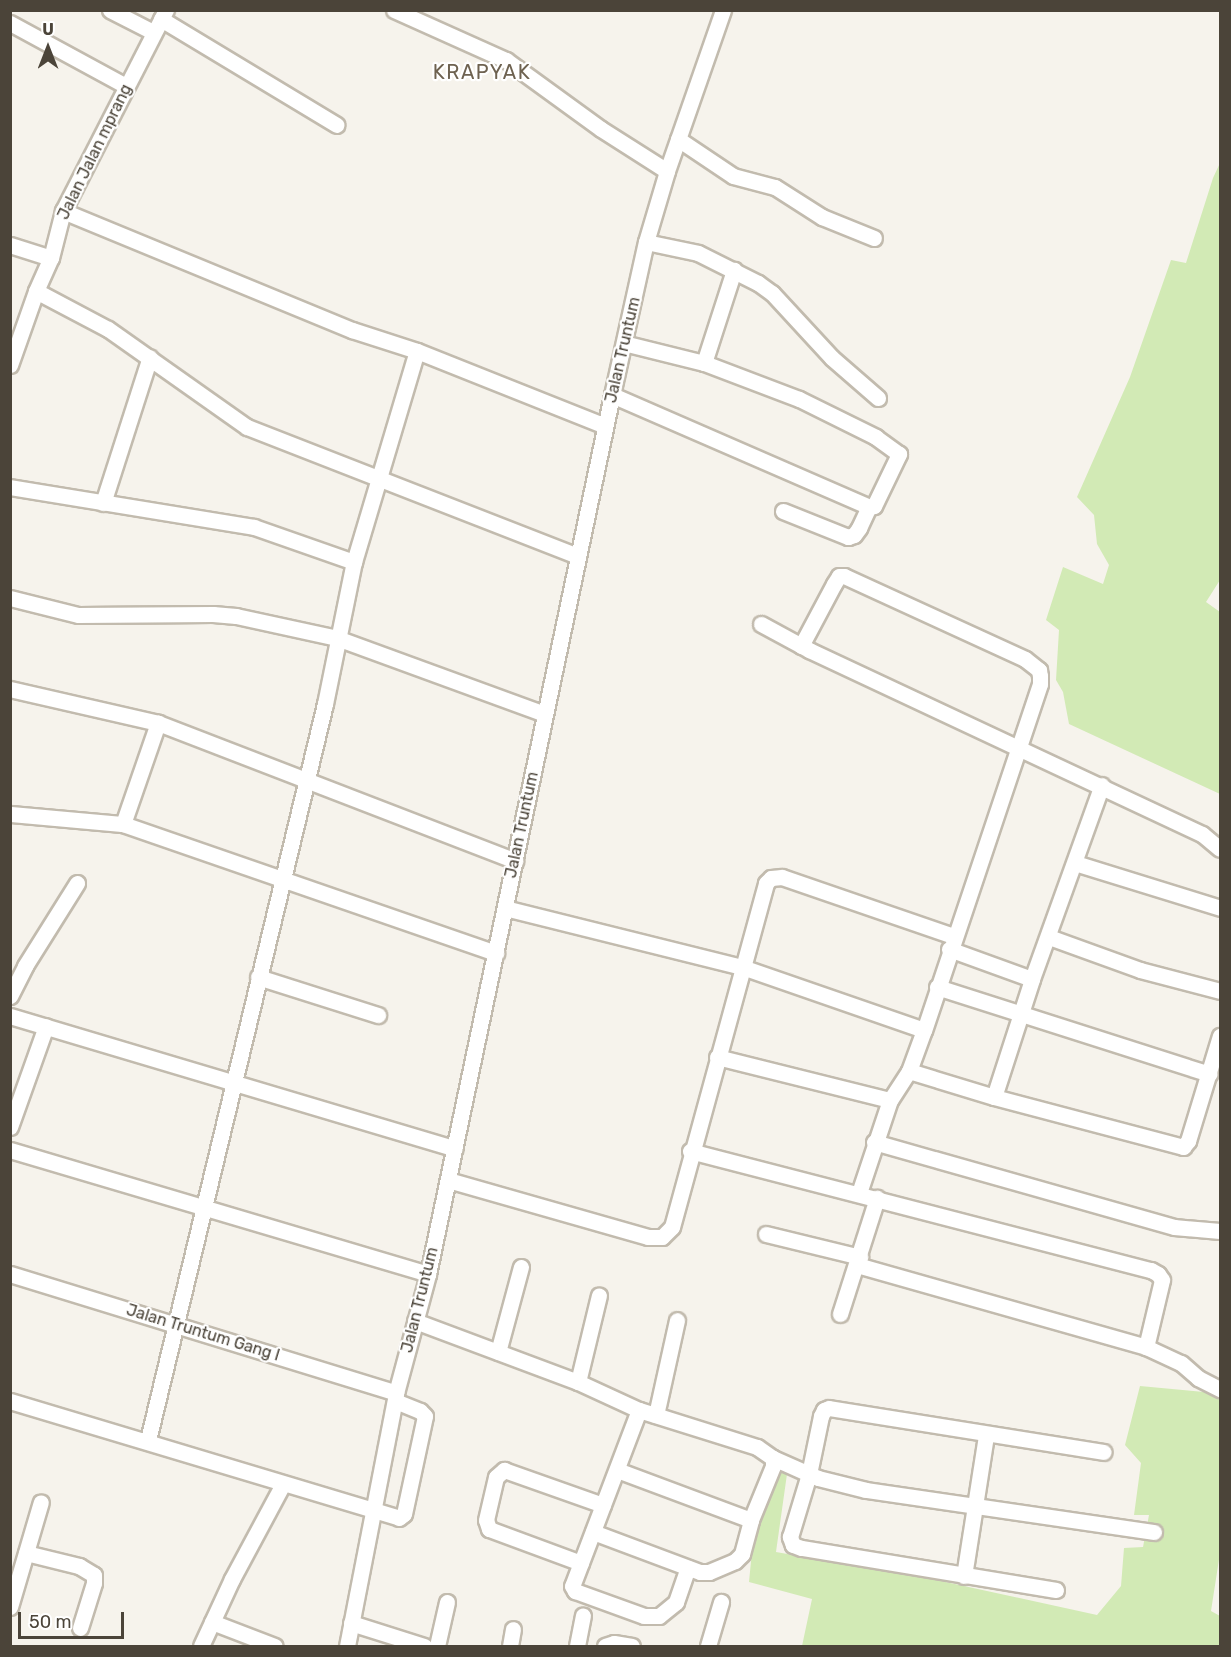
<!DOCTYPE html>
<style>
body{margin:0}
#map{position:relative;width:1231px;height:1657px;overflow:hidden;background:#f6f3ec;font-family:Rubik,sans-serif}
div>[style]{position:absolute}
.green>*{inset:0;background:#d2eab5}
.roads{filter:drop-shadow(2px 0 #c2bbae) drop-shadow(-2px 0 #c2bbae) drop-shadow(0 2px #c2bbae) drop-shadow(0 -2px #c2bbae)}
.minor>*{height:15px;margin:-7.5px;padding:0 7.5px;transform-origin:7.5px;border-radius:7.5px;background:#fff}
span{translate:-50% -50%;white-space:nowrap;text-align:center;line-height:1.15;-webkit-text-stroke:4.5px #fff;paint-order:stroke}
.street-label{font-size:16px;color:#4b4439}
.quarter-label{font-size:20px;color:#6e6250;letter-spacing:1.5px}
.frame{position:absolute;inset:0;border:12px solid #4b4439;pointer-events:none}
.north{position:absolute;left:18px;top:18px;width:60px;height:60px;-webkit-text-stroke:4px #fff;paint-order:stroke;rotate:0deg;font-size:16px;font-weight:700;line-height:24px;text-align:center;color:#4b4439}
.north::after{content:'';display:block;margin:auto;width:21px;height:27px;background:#4b4439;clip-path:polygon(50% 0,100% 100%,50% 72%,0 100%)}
.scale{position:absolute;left:18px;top:1612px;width:106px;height:27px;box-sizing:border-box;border:3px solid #4b4439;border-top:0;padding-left:8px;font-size:18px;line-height:21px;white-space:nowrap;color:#4b4439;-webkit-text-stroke:4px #fff;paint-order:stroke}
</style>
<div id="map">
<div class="green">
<div style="clip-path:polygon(1220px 163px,1220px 580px,1206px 602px,1220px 612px,1220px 794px,1069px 724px,1063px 692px,1056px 680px,1059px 630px,1046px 620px,1063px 567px,1103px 584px,1109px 565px,1097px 544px,1094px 515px,1077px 497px,1130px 377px,1171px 260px,1186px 263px,1213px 178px)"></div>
<div style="clip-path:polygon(1140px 1386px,1204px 1392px,1220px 1398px,1220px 1553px,1211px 1611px,1220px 1616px,1220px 1646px,802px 1646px,812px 1599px,749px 1582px,752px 1551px,777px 1469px,787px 1474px,776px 1552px,941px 1581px,1097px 1615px,1121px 1586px,1124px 1548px,1143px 1547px,1149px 1515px,1134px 1515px,1141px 1463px,1125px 1445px)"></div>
</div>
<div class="roads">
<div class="minor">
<div style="left:110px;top:10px;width:48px;rotate:27.1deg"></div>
<div style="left:394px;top:10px;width:123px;rotate:24.1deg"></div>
<div style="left:506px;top:60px;width:117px;rotate:36deg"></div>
<div style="left:601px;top:129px;width:78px;rotate:32.5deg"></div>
<div style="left:161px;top:19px;width:205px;rotate:31.1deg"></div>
<div style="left:10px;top:23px;width:132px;rotate:28.5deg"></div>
<div style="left:678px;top:139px;width:66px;rotate:33.9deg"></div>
<div style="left:733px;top:176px;width:43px;rotate:14.7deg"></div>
<div style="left:775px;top:187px;width:56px;rotate:32.6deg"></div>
<div style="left:822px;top:217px;width:56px;rotate:22deg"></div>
<div style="left:63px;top:211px;width:313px;rotate:22.4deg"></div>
<div style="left:352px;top:330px;width:68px;rotate:17.9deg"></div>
<div style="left:417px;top:351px;width:202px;rotate:21.7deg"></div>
<div style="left:646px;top:242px;width:53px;rotate:11.9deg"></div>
<div style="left:698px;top:253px;width:67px;rotate:26.6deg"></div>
<div style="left:758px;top:283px;width:17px;rotate:36deg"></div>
<div style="left:772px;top:293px;width:88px;rotate:47.3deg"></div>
<div style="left:832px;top:358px;width:61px;rotate:41deg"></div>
<div style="left:10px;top:245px;width:43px;rotate:17.6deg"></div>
<div style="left:36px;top:291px;width:81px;rotate:27.8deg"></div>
<div style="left:108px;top:329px;width:170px;rotate:35.2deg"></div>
<div style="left:247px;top:427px;width:355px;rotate:21.3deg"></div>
<div style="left:704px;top:363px;width:98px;rotate:-72.1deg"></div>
<div style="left:10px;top:365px;width:78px;rotate:-70.6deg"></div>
<div style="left:36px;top:291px;width:36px;rotate:-66deg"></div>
<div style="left:51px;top:258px;width:49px;rotate:-75.7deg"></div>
<div style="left:63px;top:211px;width:226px;rotate:-62.9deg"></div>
<div style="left:612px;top:395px;width:280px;rotate:23.5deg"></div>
<div style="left:869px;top:507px;width:5px;rotate:-11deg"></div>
<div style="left:874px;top:506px;width:58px;rotate:-64.3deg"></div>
<div style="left:899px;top:454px;width:29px;rotate:-144deg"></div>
<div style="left:876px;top:437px;width:86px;rotate:-153.7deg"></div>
<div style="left:799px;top:399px;width:102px;rotate:-159.2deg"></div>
<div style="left:704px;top:363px;width:82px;rotate:-166deg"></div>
<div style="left:10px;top:487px;width:247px;rotate:9.3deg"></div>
<div style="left:254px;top:527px;width:106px;rotate:19.3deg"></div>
<div style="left:103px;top:503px;width:153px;rotate:-72.2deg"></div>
<div style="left:783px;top:511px;width:70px;rotate:21.8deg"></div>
<div style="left:848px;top:537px;width:6px;rotate:-18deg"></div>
<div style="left:854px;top:535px;width:9px;rotate:-54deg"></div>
<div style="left:859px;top:528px;width:23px;rotate:-65deg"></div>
<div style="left:10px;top:598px;width:70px;rotate:14deg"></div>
<div style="left:78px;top:615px;width:135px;rotate:-0.4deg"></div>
<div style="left:213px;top:614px;width:23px;rotate:5deg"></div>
<div style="left:236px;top:616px;width:103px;rotate:12.3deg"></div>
<div style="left:337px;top:638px;width:221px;rotate:20.1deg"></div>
<div style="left:761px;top:624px;width:55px;rotate:28.4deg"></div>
<div style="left:809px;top:650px;width:434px;rotate:25.1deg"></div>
<div style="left:1202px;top:834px;width:23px;rotate:40deg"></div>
<div style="left:801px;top:646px;width:70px;rotate:-62deg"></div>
<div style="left:834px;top:584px;width:9px;rotate:-58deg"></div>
<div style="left:839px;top:576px;width:5px"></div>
<div style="left:844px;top:576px;width:199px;rotate:24.6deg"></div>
<div style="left:1025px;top:659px;width:18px;rotate:38deg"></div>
<div style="left:1039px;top:670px;width:6px;rotate:81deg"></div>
<div style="left:1040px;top:676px;width:8px;rotate:90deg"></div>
<div style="left:1040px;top:684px;width:365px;rotate:108.5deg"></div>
<div style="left:924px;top:1030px;width:44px;rotate:110.1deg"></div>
<div style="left:909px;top:1071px;width:35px;rotate:123deg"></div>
<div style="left:890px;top:1100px;width:98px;rotate:108.4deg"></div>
<div style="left:10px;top:689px;width:152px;rotate:12.9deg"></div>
<div style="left:158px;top:723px;width:383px;rotate:21.1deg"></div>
<div style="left:10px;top:814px;width:113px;rotate:5.1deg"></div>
<div style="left:123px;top:824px;width:395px;rotate:19.1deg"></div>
<div style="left:123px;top:824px;width:107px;rotate:-70.9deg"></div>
<div style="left:1075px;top:863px;width:152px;rotate:17.2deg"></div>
<div style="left:505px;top:908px;width:247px;rotate:14deg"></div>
<div style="left:745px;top:968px;width:189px;rotate:19.1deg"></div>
<div style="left:1049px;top:937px;width:97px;rotate:19.9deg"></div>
<div style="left:1140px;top:970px;width:83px;rotate:14.7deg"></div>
<div style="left:949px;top:949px;width:88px;rotate:19.9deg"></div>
<div style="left:258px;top:977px;width:126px;rotate:17.6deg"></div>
<div style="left:937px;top:987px;width:286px;rotate:17.7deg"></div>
<div style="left:10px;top:996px;width:34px;rotate:-63deg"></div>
<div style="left:25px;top:966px;width:98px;rotate:-57.9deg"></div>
<div style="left:10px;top:1016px;width:464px;rotate:16.6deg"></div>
<div style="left:717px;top:1057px;width:178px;rotate:14deg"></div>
<div style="left:909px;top:1071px;width:89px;rotate:17deg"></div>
<div style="left:994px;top:1097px;width:196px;rotate:14.8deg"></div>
<div style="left:1183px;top:1147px;width:8px;rotate:-50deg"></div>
<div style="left:1188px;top:1141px;width:110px;rotate:-73.1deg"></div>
<div style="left:994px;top:1097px;width:124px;rotate:-72.1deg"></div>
<div style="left:1032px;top:979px;width:206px;rotate:-70.2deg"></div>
<div style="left:10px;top:1127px;width:107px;rotate:-70.4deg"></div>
<div style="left:874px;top:1142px;width:312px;rotate:15.8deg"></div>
<div style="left:1174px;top:1227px;width:46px;rotate:5deg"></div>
<div style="left:10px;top:1150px;width:436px;rotate:16.5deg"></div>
<div style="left:690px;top:1151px;width:476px;rotate:14.5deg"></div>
<div style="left:1151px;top:1270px;width:8px;rotate:30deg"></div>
<div style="left:1158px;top:1274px;width:7px;rotate:56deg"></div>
<div style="left:1162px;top:1280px;width:69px;rotate:103.4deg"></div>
<div style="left:448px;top:1180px;width:208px;rotate:15.9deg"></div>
<div style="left:648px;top:1237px;width:14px"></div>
<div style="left:662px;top:1237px;width:14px;rotate:-45deg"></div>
<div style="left:672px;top:1227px;width:357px;rotate:-74.7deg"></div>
<div style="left:766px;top:883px;width:7px;rotate:-45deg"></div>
<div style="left:771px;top:878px;width:11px;rotate:-5deg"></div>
<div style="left:782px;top:877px;width:181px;rotate:19deg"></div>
<div style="left:766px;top:1234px;width:97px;rotate:13.7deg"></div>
<div style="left:857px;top:1265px;width:300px;rotate:15.8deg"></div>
<div style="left:1146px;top:1347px;width:38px;rotate:25deg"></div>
<div style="left:1181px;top:1363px;width:23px;rotate:41deg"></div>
<div style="left:1198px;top:1378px;width:25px;rotate:27deg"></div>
<div style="left:10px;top:1274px;width:404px;rotate:17.1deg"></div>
<div style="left:840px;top:1314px;width:122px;rotate:-72.3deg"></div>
<div style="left:415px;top:1321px;width:174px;rotate:20.5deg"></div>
<div style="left:578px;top:1382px;width:67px;rotate:24.7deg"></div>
<div style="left:639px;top:1410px;width:124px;rotate:17.4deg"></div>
<div style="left:757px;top:1447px;width:19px;rotate:35deg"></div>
<div style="left:773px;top:1458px;width:8px;rotate:90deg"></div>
<div style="left:773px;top:1466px;width:58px;rotate:112.2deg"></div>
<div style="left:751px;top:1520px;width:143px;rotate:-159.5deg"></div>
<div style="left:498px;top:1352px;width:88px;rotate:-74.9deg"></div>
<div style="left:578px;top:1382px;width:89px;rotate:-76.4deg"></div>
<div style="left:10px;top:1401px;width:406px;rotate:16.7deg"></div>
<div style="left:399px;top:1518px;width:6px;rotate:-39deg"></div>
<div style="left:404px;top:1514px;width:100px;rotate:-77.9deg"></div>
<div style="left:425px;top:1416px;width:7px;rotate:-135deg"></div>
<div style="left:420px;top:1411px;width:27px;rotate:-158deg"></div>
<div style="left:639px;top:1410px;width:188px;rotate:110.8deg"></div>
<div style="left:572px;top:1586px;width:6px;rotate:59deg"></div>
<div style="left:575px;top:1591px;width:73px;rotate:19.9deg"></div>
<div style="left:644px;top:1616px;width:15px"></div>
<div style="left:659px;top:1616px;width:22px;rotate:-39deg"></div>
<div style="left:676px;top:1602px;width:36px;rotate:-71deg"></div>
<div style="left:656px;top:1415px;width:97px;rotate:-77.5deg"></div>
<div style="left:148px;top:1440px;width:757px;rotate:-76.48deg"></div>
<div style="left:325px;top:704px;width:145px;rotate:-78.5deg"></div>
<div style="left:354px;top:562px;width:220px;rotate:-73.4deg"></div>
<div style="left:773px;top:1458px;width:49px;rotate:24deg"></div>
<div style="left:818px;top:1478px;width:49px;rotate:14deg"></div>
<div style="left:866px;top:1490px;width:291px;rotate:8.3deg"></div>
<div style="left:593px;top:1532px;width:114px;rotate:20.5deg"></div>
<div style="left:700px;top:1572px;width:9px"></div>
<div style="left:709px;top:1572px;width:28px;rotate:-23deg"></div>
<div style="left:735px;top:1561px;width:10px;rotate:-45deg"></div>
<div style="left:742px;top:1554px;width:35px;rotate:-75deg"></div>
<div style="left:26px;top:1553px;width:55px;rotate:13.8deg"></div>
<div style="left:79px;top:1566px;width:17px;rotate:31deg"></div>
<div style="left:94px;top:1575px;width:8px;rotate:90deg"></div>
<div style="left:94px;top:1583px;width:47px;rotate:107.3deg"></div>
<div style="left:581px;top:1563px;width:98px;rotate:-159.7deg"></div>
<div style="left:489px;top:1529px;width:9px;rotate:-108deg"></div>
<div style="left:486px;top:1520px;width:44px;rotate:-76.9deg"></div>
<div style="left:496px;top:1477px;width:11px;rotate:-41deg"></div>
<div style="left:504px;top:1470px;width:105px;rotate:19.5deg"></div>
<div style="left:964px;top:1576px;width:143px;rotate:-81.1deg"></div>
<div style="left:1056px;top:1590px;width:258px;rotate:-170.6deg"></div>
<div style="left:801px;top:1548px;width:9px;rotate:-159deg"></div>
<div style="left:793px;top:1545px;width:9px;rotate:-111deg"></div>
<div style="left:790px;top:1537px;width:66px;rotate:-73.2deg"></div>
<div style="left:809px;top:1474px;width:59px;rotate:-78.3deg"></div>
<div style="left:821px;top:1416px;width:7px;rotate:-63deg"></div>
<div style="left:824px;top:1410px;width:5px;rotate:-22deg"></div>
<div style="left:829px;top:1408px;width:278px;rotate:9.1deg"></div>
<div style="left:10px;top:1607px;width:109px;rotate:-73.6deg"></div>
<div style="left:212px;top:1622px;width:67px;rotate:20.9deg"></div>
<div style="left:351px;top:1623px;width:77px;rotate:17.5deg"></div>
<div style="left:201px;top:1646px;width:74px;rotate:-65.2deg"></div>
<div style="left:232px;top:1579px;width:108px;rotate:-61.8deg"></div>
<div style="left:347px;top:1646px;width:258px;rotate:-79deg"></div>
<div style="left:396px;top:1393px;width:123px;rotate:-74.9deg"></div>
<div style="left:428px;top:1274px;width:898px;rotate:-78.18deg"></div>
<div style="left:612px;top:395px;width:157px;rotate:-77.5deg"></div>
<div style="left:646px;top:242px;width:74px;rotate:-73.5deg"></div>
<div style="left:667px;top:171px;width:170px;rotate:-70.8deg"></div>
<div style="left:437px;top:1646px;width:45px;rotate:-77.2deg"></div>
<div style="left:510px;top:1646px;width:17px;rotate:-80deg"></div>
<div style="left:577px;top:1646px;width:31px;rotate:-79deg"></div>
<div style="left:605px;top:1646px;width:9px;rotate:-18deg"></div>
<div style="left:614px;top:1643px;width:18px;rotate:9deg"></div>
<div style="left:708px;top:1646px;width:46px;rotate:-73.5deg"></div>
</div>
</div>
<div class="street-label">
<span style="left:95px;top:152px;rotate:-64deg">Jalan Jalan mprang</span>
<span style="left:623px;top:350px;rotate:-77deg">Jalan Truntum</span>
<span style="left:522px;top:825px;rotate:-78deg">Jalan Truntum</span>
<span style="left:420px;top:1300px;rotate:-76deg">Jalan Truntum</span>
<span style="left:203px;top:1333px;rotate:17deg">Jalan Truntum Gang I</span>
</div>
<div class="quarter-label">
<span style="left:482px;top:72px">KRAPYAK</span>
</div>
<div class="frame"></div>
<div class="north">U</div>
<div class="scale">50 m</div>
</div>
